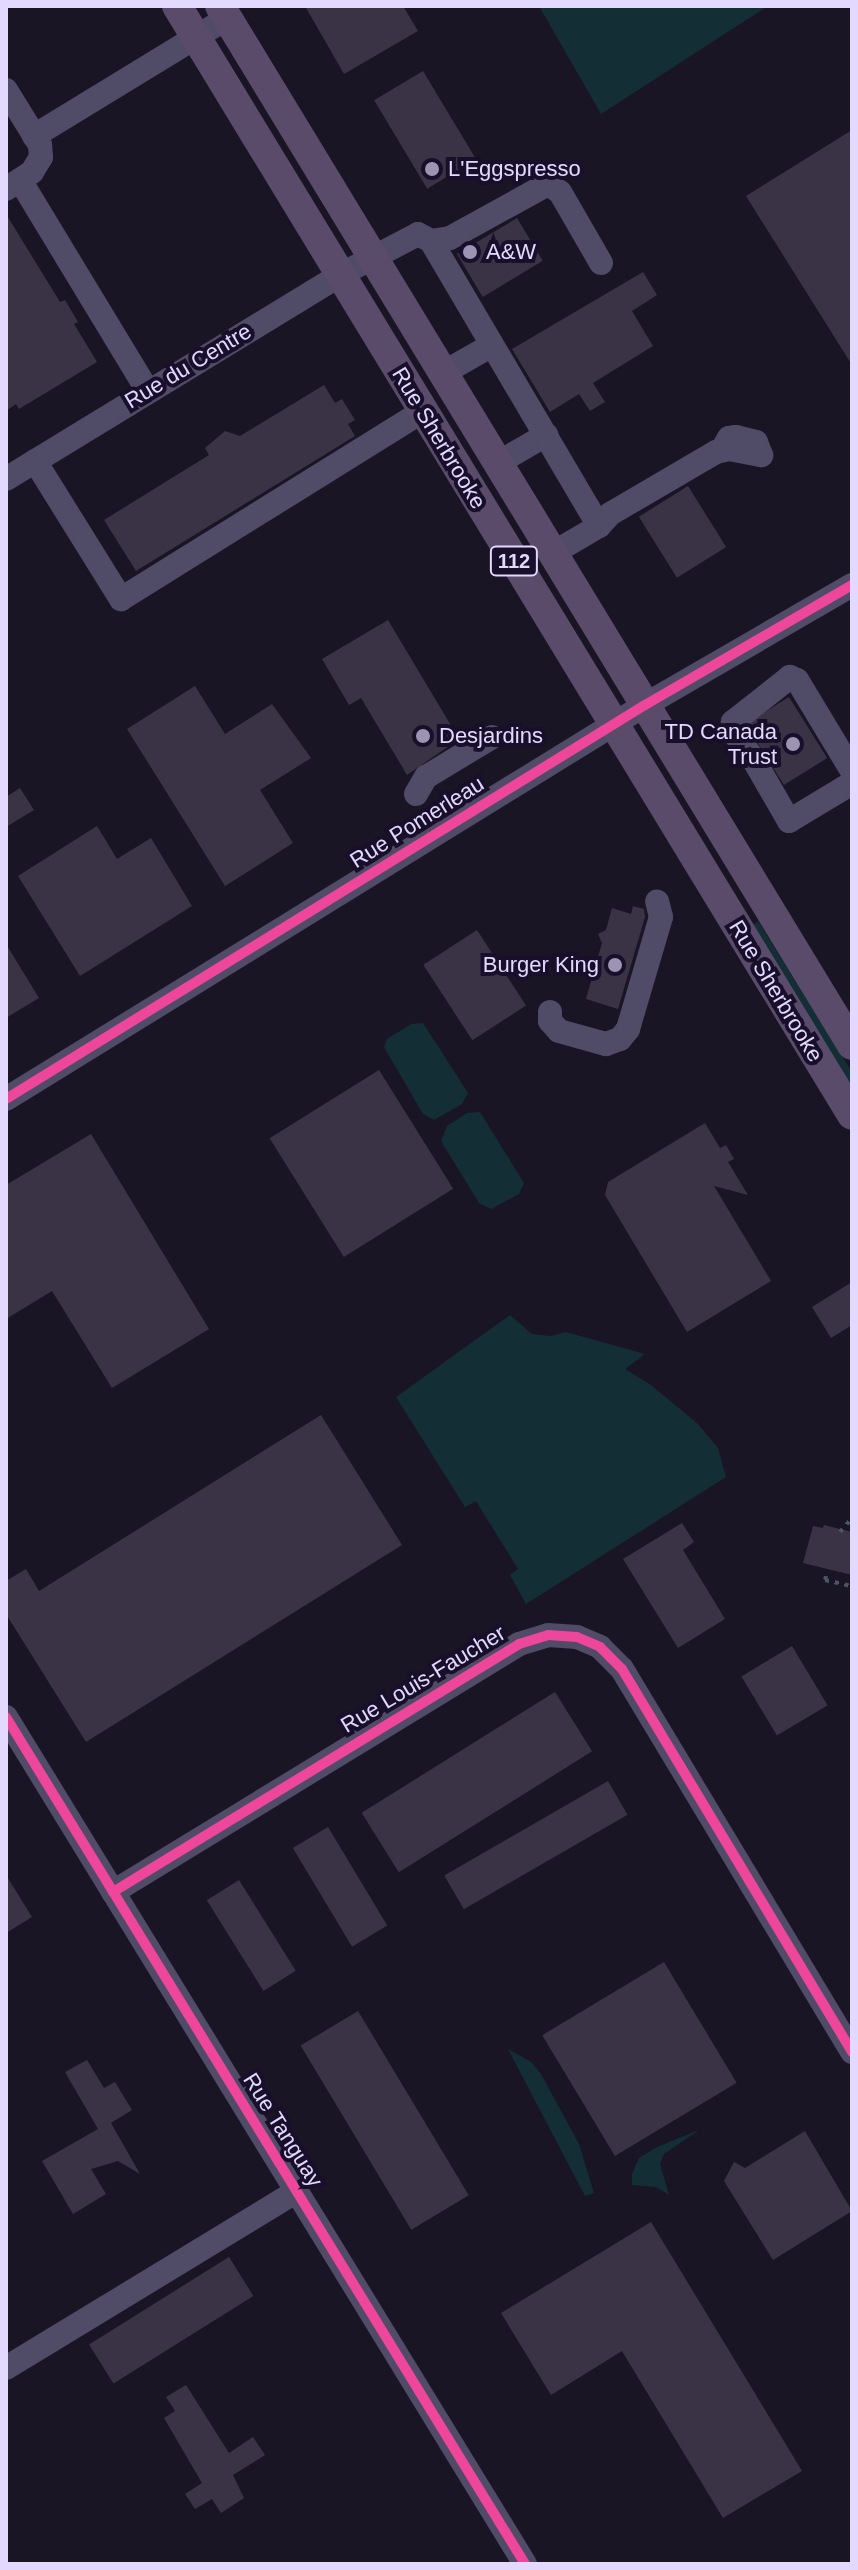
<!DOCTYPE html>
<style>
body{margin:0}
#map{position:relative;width:858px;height:2570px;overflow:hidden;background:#1a1525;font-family:Arial,sans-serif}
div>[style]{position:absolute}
.green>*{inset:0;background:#132e34}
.building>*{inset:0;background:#3a3346;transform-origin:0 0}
.path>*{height:4px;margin-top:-2px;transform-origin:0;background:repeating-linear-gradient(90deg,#4a5567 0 4px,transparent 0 10px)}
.minor>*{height:24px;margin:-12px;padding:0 12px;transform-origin:12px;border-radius:12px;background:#504b66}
.major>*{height:30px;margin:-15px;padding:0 15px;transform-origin:15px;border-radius:15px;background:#5a4b6b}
.cycleway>*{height:10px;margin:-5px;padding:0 5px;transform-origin:5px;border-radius:5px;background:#ed469a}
.dots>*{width:22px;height:22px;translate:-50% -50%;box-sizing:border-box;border:4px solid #180f2b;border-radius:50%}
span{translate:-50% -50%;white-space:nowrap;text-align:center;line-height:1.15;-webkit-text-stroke:8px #180f2b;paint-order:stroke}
.shield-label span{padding:2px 6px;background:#180f2b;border:2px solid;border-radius:6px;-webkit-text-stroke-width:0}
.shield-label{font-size:20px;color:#e3d9ff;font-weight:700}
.poi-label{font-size:22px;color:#e3d9ff}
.left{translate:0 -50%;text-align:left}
.right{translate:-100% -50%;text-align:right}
.street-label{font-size:22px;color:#e3d9ff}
.frame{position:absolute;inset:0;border:8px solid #e3d9ff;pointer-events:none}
</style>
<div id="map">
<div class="green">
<div style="clip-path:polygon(539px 6px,768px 6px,601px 114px)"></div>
<div style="clip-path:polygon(758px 921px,852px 1072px,852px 1090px,752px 926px)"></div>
<div style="clip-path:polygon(423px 1023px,468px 1093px,462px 1104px,434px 1120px,423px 1114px,384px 1047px,387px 1039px,411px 1024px)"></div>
<div style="clip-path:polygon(480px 1112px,524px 1183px,519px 1194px,491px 1209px,479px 1203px,441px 1141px,447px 1126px,467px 1113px)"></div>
<div style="clip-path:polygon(510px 1315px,532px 1334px,551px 1336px,566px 1332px,645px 1354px,625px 1369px,651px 1385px,698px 1424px,718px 1448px,726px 1477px,526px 1604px,510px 1575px,518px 1569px,476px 1501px,465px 1507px,396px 1397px)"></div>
<div style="clip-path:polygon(508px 2049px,531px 2062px,541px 2074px,579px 2144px,594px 2193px,585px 2196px)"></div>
<div style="clip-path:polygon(699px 2130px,664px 2154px,660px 2164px,669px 2195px,656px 2187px,632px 2185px,632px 2174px,639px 2158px,657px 2147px)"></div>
</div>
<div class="building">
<div style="clip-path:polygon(305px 6px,403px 6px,418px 31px,344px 74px)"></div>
<div style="left:423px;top:71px;width:103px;height:57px;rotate:59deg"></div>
<div style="clip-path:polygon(852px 130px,852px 365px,746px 196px)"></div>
<div style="clip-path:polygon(6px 214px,60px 302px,65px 300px,78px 322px,74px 324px,97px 362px,19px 409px,16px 404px,6px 411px)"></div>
<div style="left:517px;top:218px;width:50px;height:70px;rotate:59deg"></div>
<div style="clip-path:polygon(643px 272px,657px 295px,632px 311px,653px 346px,593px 383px,605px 402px,590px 411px,579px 394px,550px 412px,512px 349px)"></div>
<div style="clip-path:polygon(324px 385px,335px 403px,342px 399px,355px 420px,348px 424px,355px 436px,136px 571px,104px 520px,209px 455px,205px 448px,225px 431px,240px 436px)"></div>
<div style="left:688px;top:486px;width:72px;height:58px;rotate:58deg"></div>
<div style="clip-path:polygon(388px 620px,459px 739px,407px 775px,361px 698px,349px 705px,322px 659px)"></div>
<div style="clip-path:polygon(195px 686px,225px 734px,272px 704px,311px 758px,260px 790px,293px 843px,225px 886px,127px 729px)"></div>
<div style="left:789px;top:697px;width:72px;height:51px;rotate:58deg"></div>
<div style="clip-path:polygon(20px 788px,34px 810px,6px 827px,6px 797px)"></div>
<div style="clip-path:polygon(97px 826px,117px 859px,151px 838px,192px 906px,80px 976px,18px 876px)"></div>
<div style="clip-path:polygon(633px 906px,644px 909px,645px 917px,618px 1009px,586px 999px,602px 943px,598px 934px,606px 930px,612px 908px,631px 914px)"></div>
<div style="left:477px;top:930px;width:90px;height:64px;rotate:57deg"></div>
<div style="clip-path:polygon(6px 944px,39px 998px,6px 1018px)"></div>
<div style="left:379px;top:1070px;width:140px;height:129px;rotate:58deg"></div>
<div style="clip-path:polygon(705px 1123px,720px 1148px,726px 1145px,734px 1159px,728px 1162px,748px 1195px,714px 1186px,771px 1281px,687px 1332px,605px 1195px,608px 1182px)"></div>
<div style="clip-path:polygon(91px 1134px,209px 1329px,112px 1388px,52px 1291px,6px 1319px,6px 1185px)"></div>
<div style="clip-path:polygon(852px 1282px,852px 1325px,831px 1338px,812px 1307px)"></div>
<div style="clip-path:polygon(321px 1415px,402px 1545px,86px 1742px,6px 1614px,6px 1581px,26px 1569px,39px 1591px)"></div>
<div style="clip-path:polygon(682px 1523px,694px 1542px,683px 1550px,725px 1619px,678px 1648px,623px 1559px)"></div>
<div style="clip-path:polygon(824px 1525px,852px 1532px,852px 1575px,803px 1563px,813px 1526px,823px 1528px)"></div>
<div style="left:792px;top:1646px;width:69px;height:59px;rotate:59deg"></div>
<div style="left:555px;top:1692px;width:70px;height:228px;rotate:58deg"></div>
<div style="left:608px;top:1781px;width:39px;height:189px;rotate:60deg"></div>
<div style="left:328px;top:1827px;width:115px;height:41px;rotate:59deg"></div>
<div style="clip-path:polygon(6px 1875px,32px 1917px,6px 1933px)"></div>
<div style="left:239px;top:1880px;width:107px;height:38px;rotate:58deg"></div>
<div style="left:664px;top:1962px;width:141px;height:142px;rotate:59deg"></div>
<div style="left:358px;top:2011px;width:215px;height:67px;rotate:59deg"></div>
<div style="clip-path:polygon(87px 2060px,104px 2088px,115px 2082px,132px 2110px,111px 2123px,140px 2174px,118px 2161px,91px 2169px,106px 2194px,73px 2214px,42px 2161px,98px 2129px,65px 2072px)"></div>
<div style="clip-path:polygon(805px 2131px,852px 2211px,773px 2260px,724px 2181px,734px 2162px,745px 2168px)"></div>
<div style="clip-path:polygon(651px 2222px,802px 2471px,723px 2518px,622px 2351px,551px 2395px,501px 2313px)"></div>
<div style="left:229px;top:2257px;width:46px;height:165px;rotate:58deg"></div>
<div style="clip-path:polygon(186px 2385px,229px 2453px,253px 2437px,265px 2455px,233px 2475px,244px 2498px,221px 2513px,212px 2499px,195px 2509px,185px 2494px,202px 2483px,164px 2418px,175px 2411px,166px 2397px)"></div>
</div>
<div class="path">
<div style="left:840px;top:1532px;width:18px;rotate:-49deg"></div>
<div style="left:826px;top:1576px;width:4px;rotate:104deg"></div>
<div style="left:825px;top:1580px;width:28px;rotate:13deg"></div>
</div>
<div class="minor">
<div style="left:6px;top:90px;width:65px;rotate:58.3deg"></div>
<div style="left:40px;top:145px;width:12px;rotate:85deg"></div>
<div style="left:41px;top:157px;width:17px;rotate:121deg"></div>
<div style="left:32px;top:172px;width:31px;rotate:147deg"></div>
<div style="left:34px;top:136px;width:226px;rotate:-31.4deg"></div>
<div style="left:20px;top:180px;width:245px;rotate:58.8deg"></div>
<div style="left:431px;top:241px;width:19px;rotate:-9deg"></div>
<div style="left:450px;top:238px;width:112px;rotate:-28.9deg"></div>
<div style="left:548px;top:184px;width:14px;rotate:34deg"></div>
<div style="left:560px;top:192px;width:82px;rotate:60deg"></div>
<div style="left:443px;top:373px;width:56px;rotate:-29.7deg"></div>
<div style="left:35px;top:461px;width:163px;rotate:58.1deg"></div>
<div style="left:121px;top:599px;width:356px;rotate:-31.9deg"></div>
<div style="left:498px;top:463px;width:56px;rotate:-30.3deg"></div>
<div style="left:6px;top:479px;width:391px;rotate:-31.4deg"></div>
<div style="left:340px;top:275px;width:88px;rotate:-27.7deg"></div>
<div style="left:418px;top:234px;width:15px;rotate:28deg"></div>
<div style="left:431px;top:241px;width:331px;rotate:59.5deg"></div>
<div style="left:599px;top:526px;width:53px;rotate:149.6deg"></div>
<div style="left:599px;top:526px;width:16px;rotate:-47deg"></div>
<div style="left:610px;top:514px;width:123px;rotate:-30.3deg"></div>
<div style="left:716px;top:452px;width:13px;rotate:-13deg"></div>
<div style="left:729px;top:449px;width:33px;rotate:11deg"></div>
<div style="left:761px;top:455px;width:14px;rotate:-111deg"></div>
<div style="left:756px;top:442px;width:21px;rotate:-166deg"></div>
<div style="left:736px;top:437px;width:7px;rotate:172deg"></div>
<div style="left:729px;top:438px;width:14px;rotate:120deg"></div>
<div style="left:852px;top:771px;width:106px;rotate:-121.1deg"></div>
<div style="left:797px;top:680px;width:8px;rotate:-157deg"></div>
<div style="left:790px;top:677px;width:73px;rotate:141.7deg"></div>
<div style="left:733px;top:722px;width:11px;rotate:85deg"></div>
<div style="left:734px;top:733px;width:30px;rotate:53deg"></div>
<div style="left:752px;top:757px;width:74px;rotate:60deg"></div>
<div style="left:789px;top:821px;width:74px;rotate:-31.1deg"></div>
<div style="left:416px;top:794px;width:20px;rotate:-60deg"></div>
<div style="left:426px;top:777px;width:77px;rotate:-31.2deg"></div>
<div style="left:550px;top:1012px;width:9px;rotate:90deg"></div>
<div style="left:550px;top:1021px;width:13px;rotate:48deg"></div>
<div style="left:559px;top:1031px;width:49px;rotate:15.5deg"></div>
<div style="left:606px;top:1044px;width:15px;rotate:-20deg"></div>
<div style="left:620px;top:1039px;width:13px;rotate:-51deg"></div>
<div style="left:628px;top:1029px;width:117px;rotate:-73.6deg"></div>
<div style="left:661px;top:917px;width:16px;rotate:-104deg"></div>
<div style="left:6px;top:1099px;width:751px;rotate:-31.66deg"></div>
<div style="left:645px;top:705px;width:239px;rotate:-30.1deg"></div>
<div style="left:6px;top:1717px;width:993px;rotate:58.5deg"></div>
<div style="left:113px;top:1892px;width:476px;rotate:-31.4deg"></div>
<div style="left:519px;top:1644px;width:30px;rotate:-17deg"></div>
<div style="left:548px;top:1635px;width:29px;rotate:4deg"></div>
<div style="left:577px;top:1637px;width:25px;rotate:23deg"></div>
<div style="left:600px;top:1647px;width:31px;rotate:45deg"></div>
<div style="left:622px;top:1669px;width:447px;rotate:59deg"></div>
<div style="left:6px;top:2368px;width:341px;rotate:-31.3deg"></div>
</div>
<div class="major">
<div style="left:177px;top:6px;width:1298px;rotate:58.67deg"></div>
<div style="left:220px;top:6px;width:1216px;rotate:58.69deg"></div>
</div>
<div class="cycleway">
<div style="left:6px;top:1099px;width:751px;rotate:-31.66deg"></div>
<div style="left:645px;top:705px;width:239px;rotate:-30.1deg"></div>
<div style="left:6px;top:1717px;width:993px;rotate:58.5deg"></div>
<div style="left:113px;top:1892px;width:476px;rotate:-31.4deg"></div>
<div style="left:519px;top:1644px;width:30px;rotate:-17deg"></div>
<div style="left:548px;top:1635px;width:29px;rotate:4deg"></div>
<div style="left:577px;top:1637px;width:25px;rotate:23deg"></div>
<div style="left:600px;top:1647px;width:31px;rotate:45deg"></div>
<div style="left:622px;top:1669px;width:447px;rotate:59deg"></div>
</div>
<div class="dots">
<div style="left:432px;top:169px;background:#9d94b3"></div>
<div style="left:470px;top:252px;background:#9d94b3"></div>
<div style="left:423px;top:736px;background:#9d94b3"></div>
<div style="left:793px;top:744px;background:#9d94b3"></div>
<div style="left:615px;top:965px;background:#9d94b3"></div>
</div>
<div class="shield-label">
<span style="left:514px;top:561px">112</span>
</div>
<div class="poi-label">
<span class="left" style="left:448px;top:169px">L'Eggspresso</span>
<span class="left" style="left:486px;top:252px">A&amp;W</span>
<span class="right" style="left:777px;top:744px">TD Canada<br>Trust</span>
<span class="left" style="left:439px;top:736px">Desjardins</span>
<span class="right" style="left:599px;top:965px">Burger King</span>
</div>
<div class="street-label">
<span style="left:188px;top:366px;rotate:-31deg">Rue du Centre</span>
<span style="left:439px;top:438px;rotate:59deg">Rue Sherbrooke</span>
<span style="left:417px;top:822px;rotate:-32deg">Rue Pomerleau</span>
<span style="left:776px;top:991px;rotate:59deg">Rue Sherbrooke</span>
<span style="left:423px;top:1679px;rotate:-31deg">Rue Louis-Faucher</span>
<span style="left:283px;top:2130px;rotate:58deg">Rue Tanguay</span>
</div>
<div class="frame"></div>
</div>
